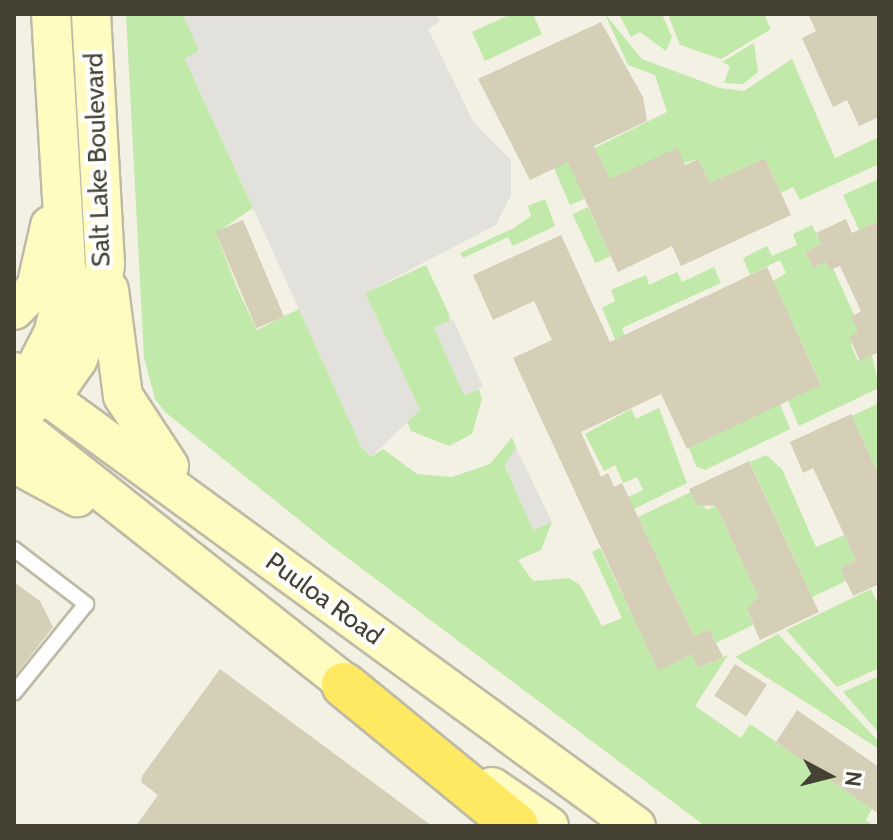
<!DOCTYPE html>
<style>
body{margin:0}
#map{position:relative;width:893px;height:840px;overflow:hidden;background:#f3f1e3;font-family:Cabin,sans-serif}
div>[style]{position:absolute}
.green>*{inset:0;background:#c1e9aa;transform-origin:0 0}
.parking>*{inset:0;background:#e3e1dc;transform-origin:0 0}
.building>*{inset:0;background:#d5cfb8;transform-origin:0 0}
.roads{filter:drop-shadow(2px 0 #bebaa6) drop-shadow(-2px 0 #bebaa6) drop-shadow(0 2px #bebaa6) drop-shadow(0 -2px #bebaa6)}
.lane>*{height:14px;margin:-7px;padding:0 7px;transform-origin:7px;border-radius:7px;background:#fff}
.secondary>*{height:38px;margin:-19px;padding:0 19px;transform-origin:19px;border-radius:19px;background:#fffbc1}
.highway>*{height:44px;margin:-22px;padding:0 22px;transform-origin:22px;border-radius:22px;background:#ffe862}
span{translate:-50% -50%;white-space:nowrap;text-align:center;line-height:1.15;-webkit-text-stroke:8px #fff;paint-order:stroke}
.street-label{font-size:26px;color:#454133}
.frame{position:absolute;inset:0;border:16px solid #454133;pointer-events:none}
.north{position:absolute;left:789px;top:736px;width:80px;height:80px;-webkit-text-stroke:6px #fff;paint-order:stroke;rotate:97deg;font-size:22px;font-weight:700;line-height:32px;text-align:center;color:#454133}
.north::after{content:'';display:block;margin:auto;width:28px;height:36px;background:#454133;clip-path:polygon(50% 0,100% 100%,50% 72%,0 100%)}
</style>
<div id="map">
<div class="green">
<div style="clip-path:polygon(126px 14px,183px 14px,199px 51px,185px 59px,253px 208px,216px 233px,237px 288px,257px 330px,299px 309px,361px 446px,371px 457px,383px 449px,417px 474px,452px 477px,490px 464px,512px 437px,516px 448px,505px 466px,533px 529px,552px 522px,541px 550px,518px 560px,533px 581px,569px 578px,580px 585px,602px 626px,622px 618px,592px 552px,600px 548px,658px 670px,692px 654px,698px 668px,728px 655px,695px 706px,741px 738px,750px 724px,872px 809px,866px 820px,874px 826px,705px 826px,333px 547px,165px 412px,155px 399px,144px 358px)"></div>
<div style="clip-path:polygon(511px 14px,533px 14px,542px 34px,485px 61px,472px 32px)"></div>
<div style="clip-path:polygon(605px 14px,642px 59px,720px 88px,744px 91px,792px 59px,835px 158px,879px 137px,879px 164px,800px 200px,793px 187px,781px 193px,765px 158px,710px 183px,698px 159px,582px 192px,584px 199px,570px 205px,554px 168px,667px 112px,655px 75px,628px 65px)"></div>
<div style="clip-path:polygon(619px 14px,662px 14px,672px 37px,666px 51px,640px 32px,631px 37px)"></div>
<div style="clip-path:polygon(668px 14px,764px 14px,771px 29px,721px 59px,680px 45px)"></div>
<div style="clip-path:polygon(754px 43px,758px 72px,743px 84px,724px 83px,730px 66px,722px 62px)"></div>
<div style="clip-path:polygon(879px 179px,879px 221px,859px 230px,843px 195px)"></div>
<div style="clip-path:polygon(545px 199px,555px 226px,513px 246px,508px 237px,463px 258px,460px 253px,514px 228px,531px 216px,528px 206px)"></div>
<div style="left:588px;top:207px;width:54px;height:17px;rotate:65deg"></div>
<div style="clip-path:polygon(812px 225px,821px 244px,805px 252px,813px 268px,826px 262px,833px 268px,854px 315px,858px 332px,850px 337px,852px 348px,858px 361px,872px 355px,879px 388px,799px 426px,788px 401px,821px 384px,773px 281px,786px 273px,780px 260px,750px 275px,743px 258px,767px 246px,772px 256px,797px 245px,793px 234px)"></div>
<div style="clip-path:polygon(426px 265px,449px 314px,465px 395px,479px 389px,482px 399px,472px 434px,449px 446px,411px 431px,406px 419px,420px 410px,365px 293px)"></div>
<div style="clip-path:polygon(714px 267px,721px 283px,622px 328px,635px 358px,625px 363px,602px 308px,615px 301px,611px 290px,646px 275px,649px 285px,677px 272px,682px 282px)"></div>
<div style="clip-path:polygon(879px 403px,879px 475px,852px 416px)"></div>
<div style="clip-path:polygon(780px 404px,790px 429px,705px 470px,696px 466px,689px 448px)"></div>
<div style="clip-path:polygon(659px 408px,687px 483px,634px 509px,628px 497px,643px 490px,637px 477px,623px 483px,615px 465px,604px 471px,585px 434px,631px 409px,636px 419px)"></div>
<div style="clip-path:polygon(766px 455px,782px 469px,816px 547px,844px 535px,856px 560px,840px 568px,846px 581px,812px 597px,750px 462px)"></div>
<div style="clip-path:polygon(691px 492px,707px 510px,716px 506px,758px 596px,747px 611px,753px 625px,716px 643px,709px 629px,694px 636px,638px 517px)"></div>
<div style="clip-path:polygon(871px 589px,879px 606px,879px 668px,837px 687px,786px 630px)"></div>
<div style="clip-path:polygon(778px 634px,879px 742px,879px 749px,735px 657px)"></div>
<div style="clip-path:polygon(879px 676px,879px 733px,843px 692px)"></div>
</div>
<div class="parking">
<div style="clip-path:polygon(183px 14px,436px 14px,440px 22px,428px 29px,474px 123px,511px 160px,511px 195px,496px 225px,365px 293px,420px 410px,371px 457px,361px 446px,185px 58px,199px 51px)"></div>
<div style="left:453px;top:319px;width:74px;height:21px;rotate:66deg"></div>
<div style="clip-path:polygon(516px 448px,552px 522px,533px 530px,505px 465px)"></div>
</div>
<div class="building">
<div style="clip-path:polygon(808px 14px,879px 14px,879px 117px,859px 126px,847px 100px,833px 107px,802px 38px,816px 31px)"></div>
<div style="clip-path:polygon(601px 22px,643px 97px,647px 121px,594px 146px,610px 179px,677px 148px,685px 165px,698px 159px,710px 183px,765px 158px,791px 215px,681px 266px,672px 246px,618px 272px,568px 162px,530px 180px,478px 79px)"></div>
<div style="clip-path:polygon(846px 219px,852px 233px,879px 221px,879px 352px,860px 361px,849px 337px,858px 332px,851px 317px,861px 311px,840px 266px,830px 270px,826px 262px,813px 268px,805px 252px,821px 244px,816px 233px)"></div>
<div style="left:243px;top:220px;width:105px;height:30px;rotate:67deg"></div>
<div style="clip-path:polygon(561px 235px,610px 342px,767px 267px,821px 385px,687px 449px,661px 394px,581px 432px,601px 477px,608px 473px,614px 487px,622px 483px,694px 636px,709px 629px,723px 657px,698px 668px,692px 654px,658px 671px,513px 358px,552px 340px,534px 301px,493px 320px,473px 275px)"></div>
<div style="clip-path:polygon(851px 414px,879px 475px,879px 584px,853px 596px,840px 568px,856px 560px,813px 468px,803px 473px,790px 442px)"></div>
<div style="clip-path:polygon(749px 461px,819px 612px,760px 640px,747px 610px,758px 596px,716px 506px,697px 505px,689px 489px)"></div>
<div style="clip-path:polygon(14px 582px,40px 601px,53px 627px,14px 677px)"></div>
<div style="left:735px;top:664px;width:38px;height:38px;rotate:33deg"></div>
<div style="clip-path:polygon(220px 669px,432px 826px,136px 826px,158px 795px,141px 782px,142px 776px)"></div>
<div style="clip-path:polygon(797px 710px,879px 767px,879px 814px,776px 742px)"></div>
</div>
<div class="roads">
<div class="lane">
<div style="left:14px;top:549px;width:91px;rotate:37.4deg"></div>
<div style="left:86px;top:604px;width:114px;rotate:129deg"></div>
</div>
<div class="secondary">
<div style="left:109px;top:290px;width:107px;rotate:82.5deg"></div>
<div style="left:123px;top:396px;width:84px;rotate:56.7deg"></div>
<div style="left:14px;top:310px;width:31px;rotate:-45deg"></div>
<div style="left:36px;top:288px;width:64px;rotate:-77.3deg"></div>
<div style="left:14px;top:372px;width:770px;rotate:36.13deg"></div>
<div style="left:17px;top:404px;width:79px;rotate:-62.8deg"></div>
<div style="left:53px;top:334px;width:54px;rotate:-74.9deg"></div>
<div style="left:67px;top:282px;width:268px;rotate:-93.4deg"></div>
<div style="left:27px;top:408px;width:42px;rotate:-36.3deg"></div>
<div style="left:61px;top:383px;width:29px;rotate:-55deg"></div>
<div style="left:78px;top:359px;width:63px;rotate:-69.6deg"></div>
<div style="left:100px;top:300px;width:36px;rotate:-82deg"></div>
<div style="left:105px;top:264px;width:250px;rotate:-93.2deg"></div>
<div style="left:14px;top:422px;width:452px;rotate:38.3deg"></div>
<div style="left:14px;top:463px;width:72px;rotate:28.4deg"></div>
<div style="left:492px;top:787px;width:69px;rotate:34.4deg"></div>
</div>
<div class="highway">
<div style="left:344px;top:685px;width:222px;rotate:39.3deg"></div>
</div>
</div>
<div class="street-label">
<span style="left:98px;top:160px;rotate:-92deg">Salt Lake Boulevard</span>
<span style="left:324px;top:599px;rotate:36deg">Puuloa Road</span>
</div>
<div class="frame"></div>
<div class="north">N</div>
</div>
